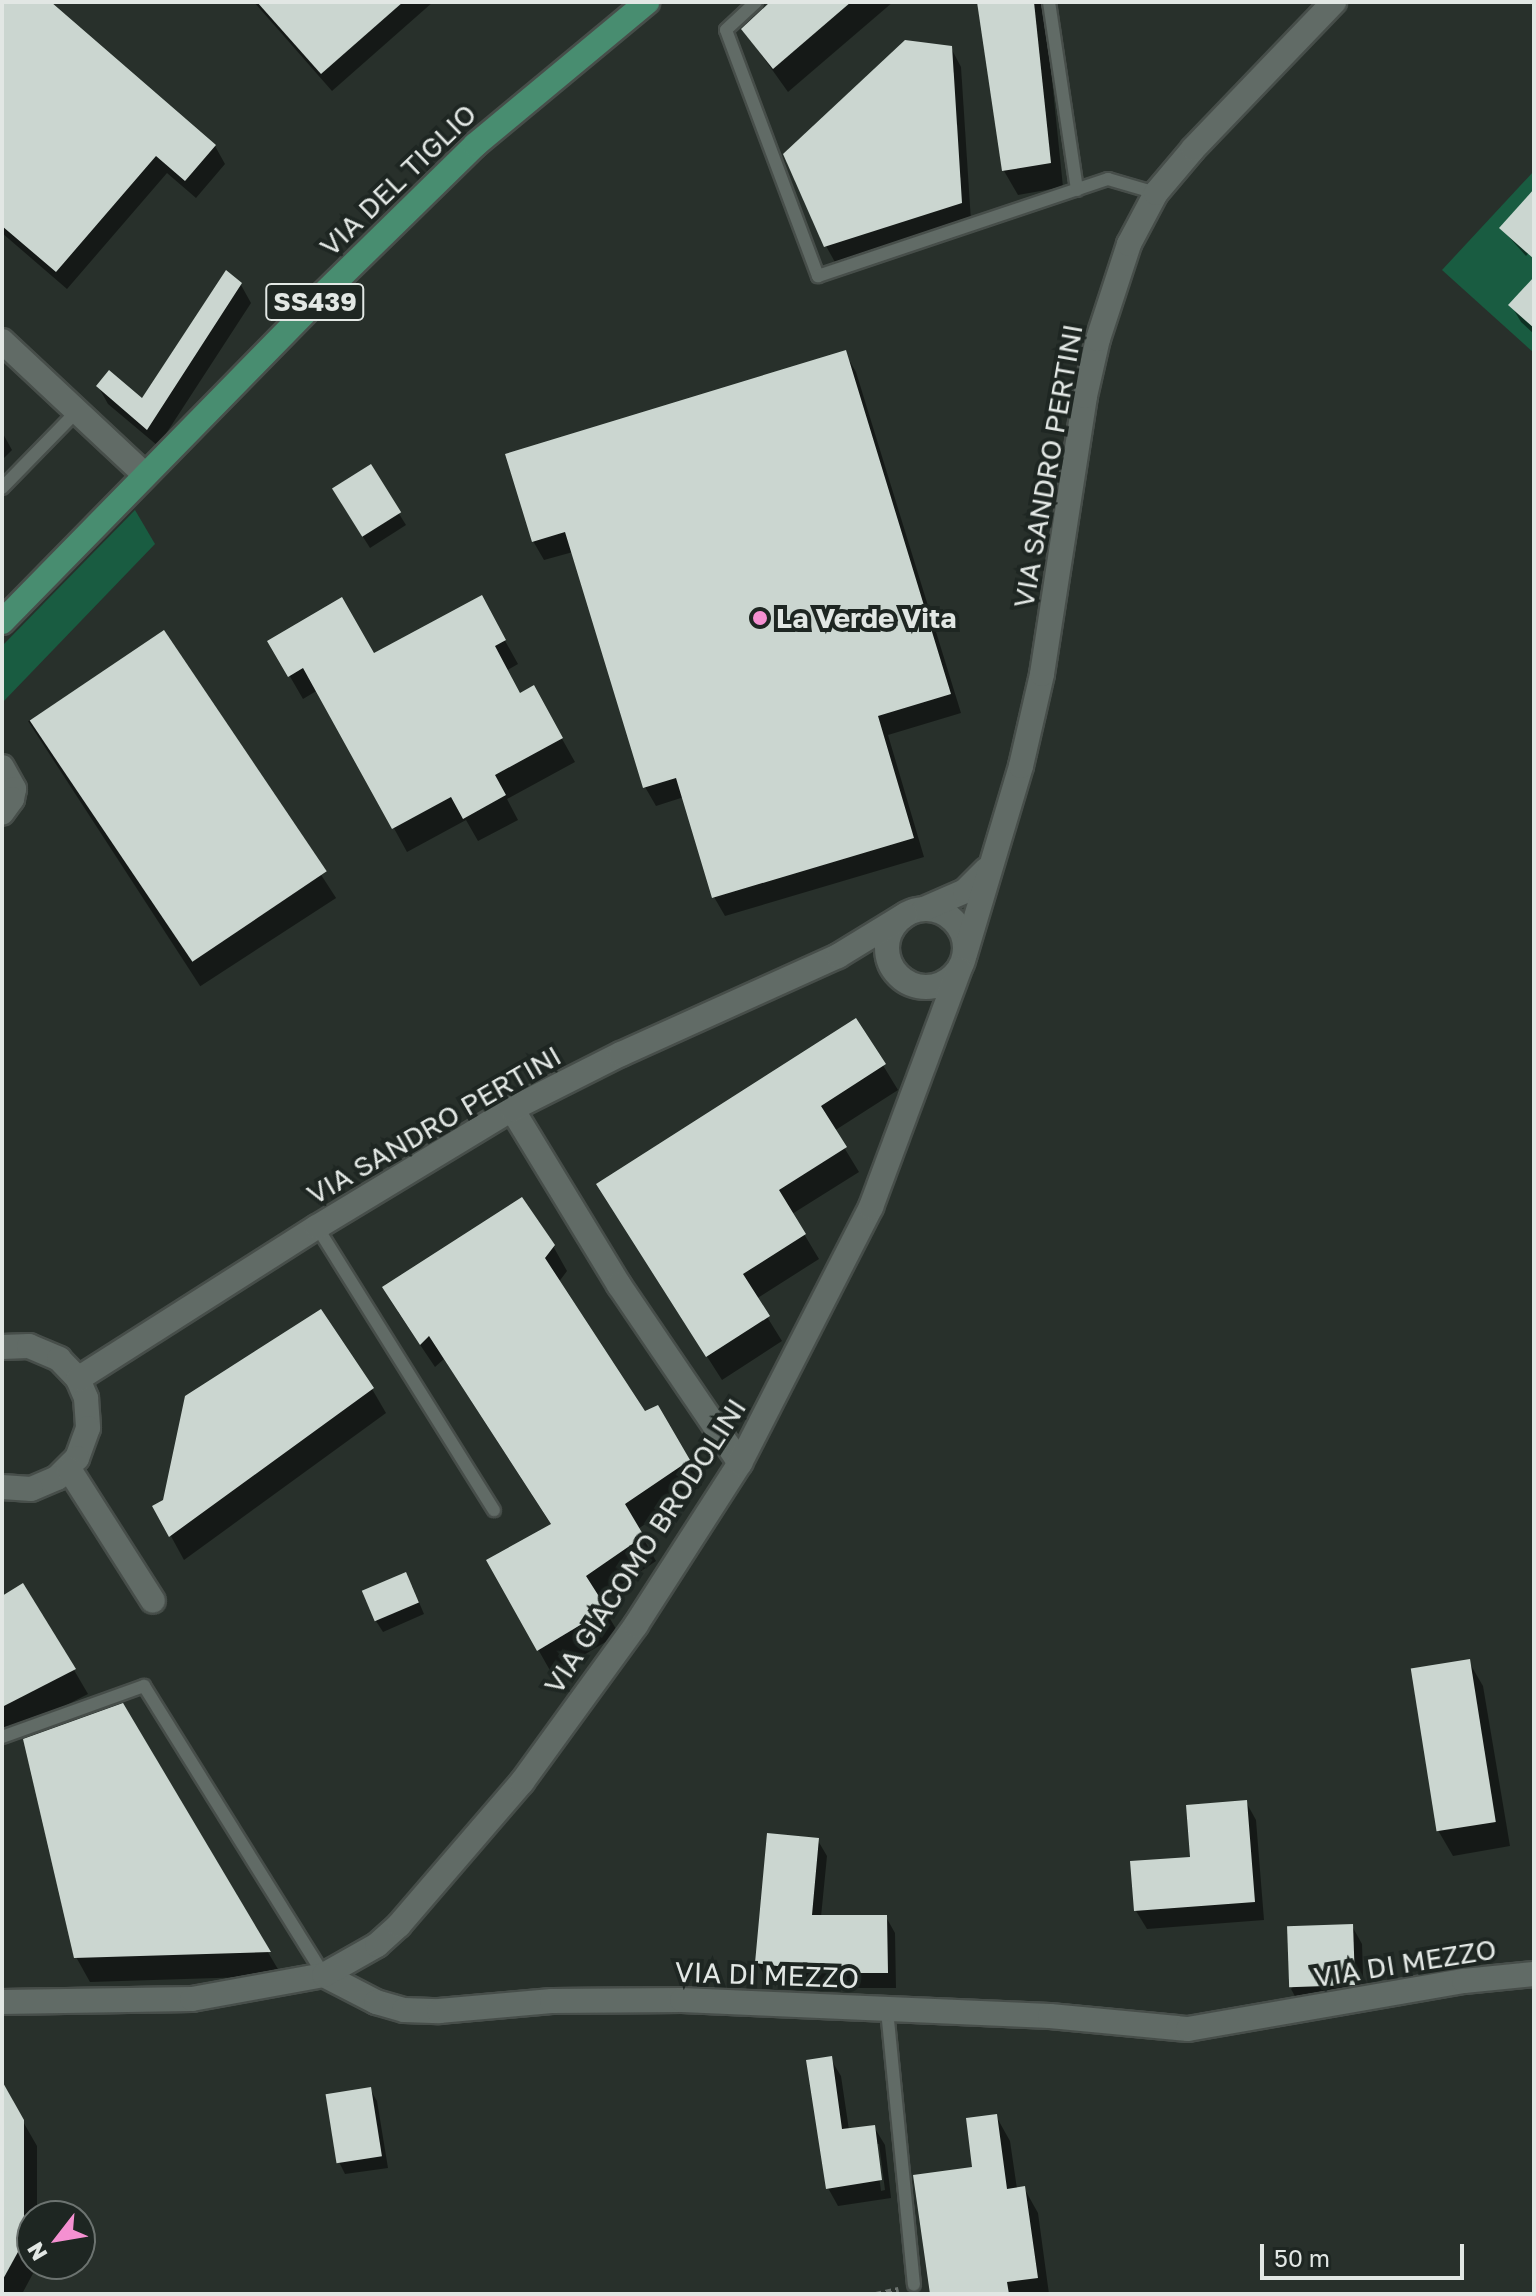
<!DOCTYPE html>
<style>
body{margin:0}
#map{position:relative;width:1536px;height:2296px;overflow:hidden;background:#28302b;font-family:"Golos Text",sans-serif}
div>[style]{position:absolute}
.green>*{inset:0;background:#195c41}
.shadow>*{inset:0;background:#0007;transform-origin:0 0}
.building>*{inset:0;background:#cbd6d0;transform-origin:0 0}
.path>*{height:5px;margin-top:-2.5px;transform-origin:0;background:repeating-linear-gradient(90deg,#6c736f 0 6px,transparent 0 10px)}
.roads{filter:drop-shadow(2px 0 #474e4a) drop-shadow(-2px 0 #474e4a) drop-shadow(0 2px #474e4a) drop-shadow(0 -2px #474e4a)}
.lane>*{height:12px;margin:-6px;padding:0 6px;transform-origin:6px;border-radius:6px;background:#616b66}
.street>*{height:24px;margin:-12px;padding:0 12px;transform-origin:12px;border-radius:12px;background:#616b66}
.street>.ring{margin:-12px;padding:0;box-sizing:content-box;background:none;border:24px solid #616b66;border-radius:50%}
.primary>*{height:24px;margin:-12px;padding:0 12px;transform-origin:12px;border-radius:12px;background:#488d70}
.dots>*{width:22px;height:22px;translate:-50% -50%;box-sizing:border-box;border:4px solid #1e2622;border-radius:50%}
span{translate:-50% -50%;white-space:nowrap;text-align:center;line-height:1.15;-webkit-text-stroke:8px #1e2622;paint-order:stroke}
.shield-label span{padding:2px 6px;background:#1e2622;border:2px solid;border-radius:6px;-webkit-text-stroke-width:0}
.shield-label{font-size:26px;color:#e2e7e4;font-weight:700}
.street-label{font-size:28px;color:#e2e7e4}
.poi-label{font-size:28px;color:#e2e7e4;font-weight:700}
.left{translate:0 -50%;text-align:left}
.frame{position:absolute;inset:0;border:4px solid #e2e7e4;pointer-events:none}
.north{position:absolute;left:16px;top:2200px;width:80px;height:80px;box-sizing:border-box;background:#1e2622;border:2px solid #6c7370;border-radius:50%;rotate:239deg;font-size:22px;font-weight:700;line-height:32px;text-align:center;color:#e2e7e4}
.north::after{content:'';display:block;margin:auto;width:28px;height:36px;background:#f590d1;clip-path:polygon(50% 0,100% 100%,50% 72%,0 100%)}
.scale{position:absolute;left:1260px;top:2244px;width:204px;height:36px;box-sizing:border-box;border:4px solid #e2e7e4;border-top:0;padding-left:10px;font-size:24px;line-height:28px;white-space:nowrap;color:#e2e7e4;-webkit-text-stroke:6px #1e2622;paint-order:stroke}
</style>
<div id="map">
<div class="green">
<div style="clip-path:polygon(1534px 171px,1534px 353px,1442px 270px)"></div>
<div style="clip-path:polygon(135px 510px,155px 544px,2px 703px,2px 646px)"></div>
</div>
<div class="shadow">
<div style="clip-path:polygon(2px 2px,48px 2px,215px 146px,225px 164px,196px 198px,167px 173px,67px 289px,2px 233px)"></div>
<div style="clip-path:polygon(254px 2px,433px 2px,332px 91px)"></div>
<div style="clip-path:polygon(773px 2px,893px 2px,788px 92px,743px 29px)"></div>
<div style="clip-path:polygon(979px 2px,1044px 2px,1063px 187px,1018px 195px,1004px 171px)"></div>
<div style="clip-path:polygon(951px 48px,961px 67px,971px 221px,836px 264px,826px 246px)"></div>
<div style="clip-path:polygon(1534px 192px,1534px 247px,1526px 256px,1501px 228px)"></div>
<div style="clip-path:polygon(1534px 280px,1534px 334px,1521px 322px,1511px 305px)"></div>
<div style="clip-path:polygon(241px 285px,251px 303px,158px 446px,108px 404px,98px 386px,142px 401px)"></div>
<div style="clip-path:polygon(845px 353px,856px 372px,961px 713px,888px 735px,924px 857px,725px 916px,714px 897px,684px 797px,656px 806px,645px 787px,573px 552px,544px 560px,533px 541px)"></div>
<div style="clip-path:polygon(2px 432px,12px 450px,2px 460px)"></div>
<div style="clip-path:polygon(370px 467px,406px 525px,370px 548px,341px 502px)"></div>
<div style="clip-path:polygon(494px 621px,518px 664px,506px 671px,520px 696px,547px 712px,575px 762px,507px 799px,518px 820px,478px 841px,466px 820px,407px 852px,318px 690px,303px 699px,270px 642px,374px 656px)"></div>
<div style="left:164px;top:633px;width:316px;height:162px;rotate:57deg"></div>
<div style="clip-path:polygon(856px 1021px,898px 1090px,834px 1131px,859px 1172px,792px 1214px,819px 1259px,756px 1299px,782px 1341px,722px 1380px,613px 1209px)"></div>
<div style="clip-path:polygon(553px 1246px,567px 1271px,558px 1283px,644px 1414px,657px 1408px,702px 1485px,638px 1529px,656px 1561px,599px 1600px,619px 1634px,552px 1674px,488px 1561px,552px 1526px,444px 1359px,435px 1367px,398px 1312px)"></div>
<div style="clip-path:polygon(372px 1389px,386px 1413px,184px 1560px,155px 1507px)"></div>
<div style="clip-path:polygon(412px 1586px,424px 1614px,383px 1632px,376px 1621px)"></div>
<div style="clip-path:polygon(2px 1598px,74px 1670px,88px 1694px,2px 1738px)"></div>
<div style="clip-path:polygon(1469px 1662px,1483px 1686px,1510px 1846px,1453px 1856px,1439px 1832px,1413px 1671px)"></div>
<div style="clip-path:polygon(122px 1705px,282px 1976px,90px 1982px,76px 1957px)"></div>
<div style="clip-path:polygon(1246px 1802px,1256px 1820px,1264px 1920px,1147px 1929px,1136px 1911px)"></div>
<div style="clip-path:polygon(817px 1839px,827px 1856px,821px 1917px,886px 1917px,895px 1933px,896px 1988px,842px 1988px,767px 1979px,757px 1963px)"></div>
<div style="clip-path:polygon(1352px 1926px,1362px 1944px,1364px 2003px,1301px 2007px,1291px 1989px)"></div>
<div style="clip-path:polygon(evenodd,830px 2058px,841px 2076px,849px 2130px,874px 2127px,885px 2145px,891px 2198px,838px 2206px,828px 2188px,830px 2058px,875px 2144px,879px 2144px,885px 2190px,881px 2191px,875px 2144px)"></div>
<div style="clip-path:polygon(2px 2085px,37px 2146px,37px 2216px,32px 2216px,32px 2264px,37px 2266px,22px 2294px,2px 2294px)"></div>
<div style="clip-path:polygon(370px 2089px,377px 2101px,388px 2168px,345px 2174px,339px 2162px)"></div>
<div style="clip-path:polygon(996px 2116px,1010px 2141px,1017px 2189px,1024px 2188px,1038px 2213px,1049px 2294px,932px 2294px)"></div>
</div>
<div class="building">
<div style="clip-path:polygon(2px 2px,51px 2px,216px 145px,185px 181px,156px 156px,56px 272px,2px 226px)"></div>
<div style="clip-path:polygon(257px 2px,403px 2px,321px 74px)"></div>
<div style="clip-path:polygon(770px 2px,851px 2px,773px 69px,741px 29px)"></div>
<div style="clip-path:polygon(977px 2px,1034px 2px,1051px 163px,1002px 171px)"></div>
<div style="clip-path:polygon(905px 40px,952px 46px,962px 203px,824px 247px,783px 154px)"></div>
<div style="clip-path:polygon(1534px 189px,1534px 259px,1499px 228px)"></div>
<div style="clip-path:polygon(226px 270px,242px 283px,147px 430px,96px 386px,109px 370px,142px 398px)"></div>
<div style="clip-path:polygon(1534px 277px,1534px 328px,1508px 305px)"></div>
<div style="clip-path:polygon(846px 350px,951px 694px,878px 716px,914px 838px,712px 898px,676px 778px,643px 788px,565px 532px,532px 542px,505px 454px)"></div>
<div style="left:371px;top:464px;width:57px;height:46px;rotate:58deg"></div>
<div style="clip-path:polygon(482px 595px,506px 640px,495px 646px,520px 693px,534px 685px,563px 738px,495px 775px,506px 795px,463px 819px,451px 797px,392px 829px,303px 668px,288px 677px,267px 641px,342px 597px,374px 653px)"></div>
<div style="left:164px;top:630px;width:291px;height:162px;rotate:56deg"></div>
<div style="clip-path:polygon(856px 1018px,886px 1064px,821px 1106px,847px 1147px,779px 1190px,806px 1234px,743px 1274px,770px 1316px,706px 1357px,596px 1184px)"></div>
<div style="clip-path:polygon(522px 1197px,555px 1245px,545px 1258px,645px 1411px,658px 1405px,690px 1460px,625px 1504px,644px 1536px,586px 1576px,607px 1609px,537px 1651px,486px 1560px,551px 1524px,429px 1336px,420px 1345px,382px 1287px)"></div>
<div style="clip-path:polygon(321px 1309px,374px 1388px,169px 1537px,152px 1506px,163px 1500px,185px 1396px)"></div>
<div style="left:406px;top:1572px;width:33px;height:48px;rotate:67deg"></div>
<div style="clip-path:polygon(23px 1583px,76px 1669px,2px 1707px,2px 1596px)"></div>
<div style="left:1470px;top:1659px;width:165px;height:60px;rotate:81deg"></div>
<div style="clip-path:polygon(123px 1703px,271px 1952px,74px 1958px,23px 1739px)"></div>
<div style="clip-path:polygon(1247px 1800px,1255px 1902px,1134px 1911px,1130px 1861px,1190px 1857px,1186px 1805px)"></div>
<div style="clip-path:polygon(767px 1833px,819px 1838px,812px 1915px,887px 1915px,888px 1973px,831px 1973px,755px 1963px)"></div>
<div style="left:1353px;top:1924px;width:61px;height:66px;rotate:88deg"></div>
<div style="clip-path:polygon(832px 2056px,842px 2129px,875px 2125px,882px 2180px,826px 2189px,806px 2060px)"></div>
<div style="clip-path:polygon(2px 2081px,24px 2120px,24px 2241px,2px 2281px)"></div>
<div style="left:371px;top:2087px;width:70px;height:46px;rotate:81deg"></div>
<div style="clip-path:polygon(997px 2114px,1007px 2189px,1025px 2186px,1038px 2278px,1007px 2282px,1009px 2294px,930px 2294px,913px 2175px,972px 2167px,966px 2118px)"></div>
</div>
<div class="path">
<div style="left:876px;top:2294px;width:23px;rotate:-13deg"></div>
</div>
<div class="roads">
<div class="lane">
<div style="left:756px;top:2px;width:41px;rotate:137deg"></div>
<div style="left:726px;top:30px;width:263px;rotate:69.5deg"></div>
<div style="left:818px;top:276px;width:306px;rotate:-18.5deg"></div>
<div style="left:1108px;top:179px;width:50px;rotate:16.3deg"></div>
<div style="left:1049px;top:2px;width:190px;rotate:81.5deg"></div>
<div style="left:2px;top:488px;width:109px;rotate:-45.7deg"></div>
<div style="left:317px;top:1227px;width:334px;rotate:58deg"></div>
<div style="left:2px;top:1737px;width:151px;rotate:-19.8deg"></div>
<div style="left:144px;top:1686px;width:340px;rotate:58.1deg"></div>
<div style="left:887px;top:2010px;width:276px;rotate:84.4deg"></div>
</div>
<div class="street">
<div style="left:2px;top:341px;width:196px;rotate:43.1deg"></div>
<div style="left:2px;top:767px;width:25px;rotate:61deg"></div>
<div style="left:14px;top:789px;width:10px;rotate:101deg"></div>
<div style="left:12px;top:799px;width:17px;rotate:126deg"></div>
<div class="ring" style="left:887px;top:909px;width:54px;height:54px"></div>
<div style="left:924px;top:909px;width:45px;rotate:-23.7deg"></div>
<div style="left:965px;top:891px;width:30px;rotate:-45deg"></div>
<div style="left:965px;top:954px;width:196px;rotate:-73.4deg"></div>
<div style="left:1021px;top:766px;width:94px;rotate:-77.1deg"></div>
<div style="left:1042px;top:674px;width:281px;rotate:-81.2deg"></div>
<div style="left:1085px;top:396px;width:58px;rotate:-77.2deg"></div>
<div style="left:1098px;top:339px;width:100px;rotate:-71.9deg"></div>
<div style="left:1129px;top:244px;width:58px;rotate:-62.1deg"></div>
<div style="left:1156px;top:193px;width:57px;rotate:-49.9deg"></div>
<div style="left:1193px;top:149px;width:204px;rotate:-46.2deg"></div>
<div style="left:512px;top:1109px;width:206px;rotate:58.7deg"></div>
<div style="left:619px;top:1285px;width:215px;rotate:55.8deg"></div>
<div style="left:2px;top:1347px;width:27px;rotate:-2deg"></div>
<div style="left:29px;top:1346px;width:33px;rotate:23deg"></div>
<div style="left:59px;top:1359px;width:28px;rotate:46deg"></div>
<div style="left:78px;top:1379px;width:21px;rotate:67deg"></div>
<div style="left:86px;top:1398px;width:30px;rotate:86deg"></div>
<div style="left:88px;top:1428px;width:32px;rotate:110deg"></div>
<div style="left:77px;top:1458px;width:28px;rotate:135deg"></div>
<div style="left:57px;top:1478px;width:28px;rotate:157deg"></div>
<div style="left:31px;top:1489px;width:29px;rotate:-176deg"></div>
<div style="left:78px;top:1379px;width:283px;rotate:-32.5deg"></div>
<div style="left:317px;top:1227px;width:228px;rotate:-31.2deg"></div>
<div style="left:512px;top:1109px;width:122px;rotate:-26.8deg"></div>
<div style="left:621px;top:1054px;width:238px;rotate:-24.3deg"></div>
<div style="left:838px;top:956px;width:79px;rotate:-31.5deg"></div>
<div style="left:69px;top:1469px;width:156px;rotate:57.5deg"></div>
<div style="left:324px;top:1975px;width:59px;rotate:27.4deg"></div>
<div style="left:376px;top:2002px;width:29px;rotate:16deg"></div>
<div style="left:404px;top:2010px;width:35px;rotate:2deg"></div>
<div style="left:439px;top:2011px;width:113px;rotate:-5.1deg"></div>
<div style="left:552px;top:2001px;width:130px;rotate:-0.4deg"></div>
<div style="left:682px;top:2000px;width:368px;rotate:2.5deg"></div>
<div style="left:1050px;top:2016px;width:139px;rotate:5.4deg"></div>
<div style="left:1188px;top:2029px;width:280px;rotate:-9.9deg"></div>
<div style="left:1464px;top:1981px;width:70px;rotate:-5.7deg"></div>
<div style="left:2px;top:2002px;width:190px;rotate:-0.9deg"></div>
<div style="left:192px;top:1999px;width:134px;rotate:-10.3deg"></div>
<div style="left:324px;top:1975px;width:61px;rotate:-29.5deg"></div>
<div style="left:377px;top:1945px;width:30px;rotate:-42deg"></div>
<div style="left:399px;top:1925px;width:189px;rotate:-49.3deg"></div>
<div style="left:522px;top:1782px;width:194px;rotate:-54deg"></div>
<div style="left:636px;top:1625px;width:193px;rotate:-57.3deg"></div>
<div style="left:740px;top:1463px;width:288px;rotate:-62.9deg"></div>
<div style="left:871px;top:1207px;width:253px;rotate:-69.6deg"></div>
</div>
<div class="primary">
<div style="left:2px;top:622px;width:459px;rotate:-45.6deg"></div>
<div style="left:323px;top:294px;width:213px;rotate:-44.4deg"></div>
<div style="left:475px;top:145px;width:224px;rotate:-39.7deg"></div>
</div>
</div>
<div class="dots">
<div style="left:760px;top:618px;background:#f590d1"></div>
</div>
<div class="shield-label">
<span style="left:315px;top:302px">SS439</span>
</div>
<div class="street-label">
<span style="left:398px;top:180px;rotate:-44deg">VIA DEL TIGLIO</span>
<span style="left:1048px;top:466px;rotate:-80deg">VIA SANDRO PERTINI</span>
<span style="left:434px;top:1125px;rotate:-30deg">VIA SANDRO PERTINI</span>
<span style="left:645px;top:1546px;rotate:-57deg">VIA GIACOMO BRODOLINI</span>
<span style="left:1405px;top:1963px;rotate:-9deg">VIA DI MEZZO</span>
<span style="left:767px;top:1975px;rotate:2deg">VIA DI MEZZO</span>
</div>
<div class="poi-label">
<span class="left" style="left:776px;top:618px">La Verde Vita</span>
</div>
<div class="frame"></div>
<div class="north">N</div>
<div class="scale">50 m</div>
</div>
